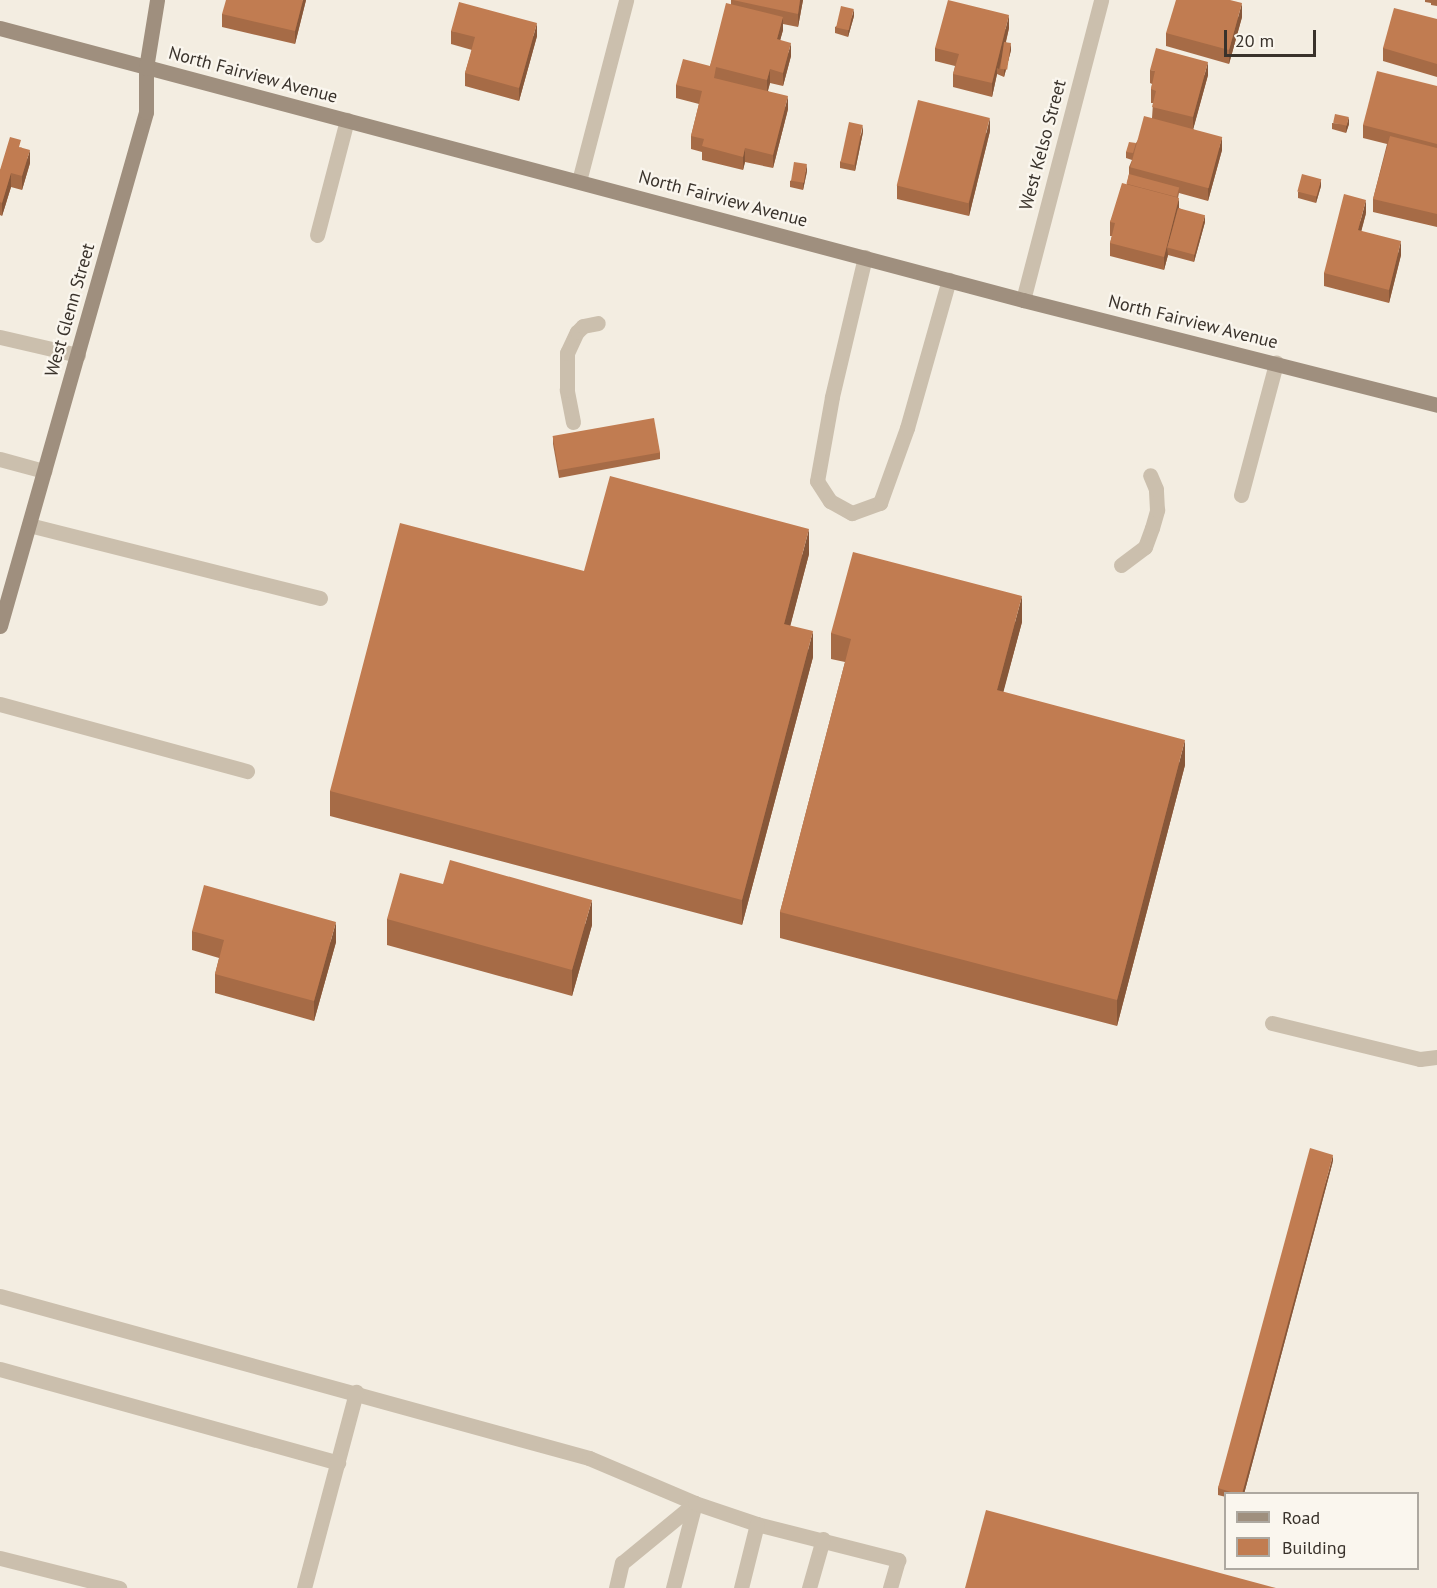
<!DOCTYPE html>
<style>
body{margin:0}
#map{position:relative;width:1437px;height:1588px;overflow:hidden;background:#f3ede1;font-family:"PT Sans",sans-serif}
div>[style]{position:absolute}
.lane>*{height:15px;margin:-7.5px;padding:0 7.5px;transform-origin:7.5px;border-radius:7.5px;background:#cbbfad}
.street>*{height:15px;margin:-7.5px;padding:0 7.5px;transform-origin:7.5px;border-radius:7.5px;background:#cbbfad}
.secondary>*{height:15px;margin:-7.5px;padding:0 7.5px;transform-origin:7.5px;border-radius:7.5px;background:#9f8f7e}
.wall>*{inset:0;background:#a66b46}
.shaded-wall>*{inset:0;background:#875739}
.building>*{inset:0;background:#c17c51;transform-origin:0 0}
span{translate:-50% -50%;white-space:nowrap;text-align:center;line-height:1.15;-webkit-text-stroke:4.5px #faf6ee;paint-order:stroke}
.street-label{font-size:18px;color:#39322b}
.legend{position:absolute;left:1224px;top:1492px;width:195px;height:78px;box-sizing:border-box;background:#faf6ee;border:2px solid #ada8a0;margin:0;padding:8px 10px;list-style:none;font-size:18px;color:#39322b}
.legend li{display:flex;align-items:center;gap:12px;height:30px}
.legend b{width:30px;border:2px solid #ada8a0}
.scale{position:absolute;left:1224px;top:30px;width:92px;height:27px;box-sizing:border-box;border:3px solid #39322b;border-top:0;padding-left:8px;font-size:18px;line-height:21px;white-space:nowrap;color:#39322b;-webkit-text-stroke:4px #faf6ee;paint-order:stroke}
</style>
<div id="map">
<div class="lane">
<div style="left:317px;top:235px;width:119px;rotate:-75.4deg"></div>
<div style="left:865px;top:257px;width:144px;rotate:103.3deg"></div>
<div style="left:832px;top:397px;width:85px;rotate:100.1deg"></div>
<div style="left:817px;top:481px;width:24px;rotate:57deg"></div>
<div style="left:830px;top:501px;width:25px;rotate:29deg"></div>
<div style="left:852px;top:513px;width:30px;rotate:-20deg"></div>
<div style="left:880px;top:503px;width:80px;rotate:-70.2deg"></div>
<div style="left:907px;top:428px;width:154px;rotate:-74.2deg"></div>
<div style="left:0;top:337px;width:80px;rotate:13deg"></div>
<div style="left:573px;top:422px;width:33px;rotate:-101deg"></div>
<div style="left:567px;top:390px;width:37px;rotate:-90deg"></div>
<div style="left:567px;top:353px;width:23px;rotate:-65deg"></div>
<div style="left:577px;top:332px;width:8px;rotate:-45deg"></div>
<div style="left:583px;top:326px;width:15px;rotate:-11deg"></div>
<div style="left:0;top:459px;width:46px;rotate:15.3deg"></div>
<div style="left:1241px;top:495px;width:137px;rotate:-75.1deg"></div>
<div style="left:29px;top:525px;width:300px;rotate:14.1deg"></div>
<div style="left:1121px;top:565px;width:30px;rotate:-37deg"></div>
<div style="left:1145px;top:547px;width:20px;rotate:-70deg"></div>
<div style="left:1152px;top:528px;width:19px;rotate:-74deg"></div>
<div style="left:1157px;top:510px;width:21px;rotate:-93deg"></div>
<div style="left:1156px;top:489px;width:15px;rotate:-113deg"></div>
<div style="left:0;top:704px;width:256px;rotate:15.2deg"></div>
<div style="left:1272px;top:1023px;width:152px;rotate:13.7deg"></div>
<div style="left:1420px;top:1059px;width:17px;rotate:-7deg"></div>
<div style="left:0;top:1296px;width:611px;rotate:15.38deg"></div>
<div style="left:589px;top:1458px;width:115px;rotate:23deg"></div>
<div style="left:695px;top:1503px;width:88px;rotate:104.5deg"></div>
<div style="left:0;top:1369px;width:351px;rotate:15.5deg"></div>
<div style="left:0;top:1558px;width:123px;rotate:14.1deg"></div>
<div style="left:304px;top:1588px;width:203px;rotate:-75.1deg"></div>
<div style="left:616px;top:1588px;width:26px;rotate:-77deg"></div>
<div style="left:622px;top:1563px;width:94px;rotate:-39.4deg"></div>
<div style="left:695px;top:1503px;width:65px;rotate:18.7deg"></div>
<div style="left:757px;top:1524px;width:146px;rotate:14.3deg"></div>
<div style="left:898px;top:1560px;width:29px;rotate:106deg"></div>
<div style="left:741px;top:1588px;width:66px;rotate:-76deg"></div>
<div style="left:809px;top:1588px;width:51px;rotate:-74.1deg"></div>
</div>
<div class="street">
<div style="left:579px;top:181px;width:187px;rotate:-75.4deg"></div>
<div style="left:1023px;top:300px;width:310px;rotate:-75.4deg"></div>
</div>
<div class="secondary">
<div style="left:0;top:28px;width:1059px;rotate:14.89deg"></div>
<div style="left:1023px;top:300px;width:427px;rotate:14.2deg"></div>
<div style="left:0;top:626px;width:534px;rotate:-74.14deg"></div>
<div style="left:146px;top:112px;width:44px;rotate:-90deg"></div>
<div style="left:146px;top:68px;width:69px;rotate:-80.8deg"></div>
</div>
<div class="wall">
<div style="clip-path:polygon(306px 0,295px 44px,222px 27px,222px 14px)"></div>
<div style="clip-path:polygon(731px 0,803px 0,798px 27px,783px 24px,783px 30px,780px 40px,791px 56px,783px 86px,770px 83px,768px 91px,788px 109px,773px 168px,745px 162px,743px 170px,702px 160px,702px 152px,691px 149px,691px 136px,699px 104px,676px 98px,676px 85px,710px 66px,731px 4px)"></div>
<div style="clip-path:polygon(1425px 0,1437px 0,1437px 6px,1431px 5px,1431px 3px,1425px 2px)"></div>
<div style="clip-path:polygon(854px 16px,848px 37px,835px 33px,835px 27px)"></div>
<div style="clip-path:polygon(1242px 17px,1229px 64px,1166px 46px,1166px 33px)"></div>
<div style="clip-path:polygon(1437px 19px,1437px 77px,1383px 61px,1383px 48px)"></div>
<div style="clip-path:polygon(1009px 28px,1006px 42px,1011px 50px,1004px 77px,997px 74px,992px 97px,953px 87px,953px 74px,955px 66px,935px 61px,935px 48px)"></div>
<div style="clip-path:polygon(451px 31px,537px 36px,519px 101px,465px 86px,465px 73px,472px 50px,451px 44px)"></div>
<div style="clip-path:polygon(1150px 70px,1208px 75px,1193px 129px,1222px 150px,1208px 201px,1179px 193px,1178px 198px,1179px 208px,1205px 222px,1194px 262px,1168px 255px,1164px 270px,1110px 256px,1110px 243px,1112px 236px,1110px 236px,1110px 222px,1127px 184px,1129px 174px,1129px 167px,1132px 160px,1126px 158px,1126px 152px,1136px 143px,1152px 118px,1153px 103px,1151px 103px,1151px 89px,1152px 84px,1150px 83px)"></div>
<div style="clip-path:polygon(1437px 86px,1437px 227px,1373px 212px,1373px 199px,1387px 144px,1363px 138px,1363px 125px)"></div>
<div style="clip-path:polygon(1332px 123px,1349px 124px,1346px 133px,1332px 129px)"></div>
<div style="clip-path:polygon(990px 131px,969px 216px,897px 199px,897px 185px)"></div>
<div style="clip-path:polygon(863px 132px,855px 171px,840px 168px,840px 162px)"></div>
<div style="clip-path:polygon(21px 147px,30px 163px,22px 190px,11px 187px,2px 216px,0 215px,0 170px)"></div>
<div style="clip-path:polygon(807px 171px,803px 190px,790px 187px,790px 181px)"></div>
<div style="clip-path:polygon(1321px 186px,1316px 203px,1298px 198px,1298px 192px)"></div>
<div style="clip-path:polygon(1366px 213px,1361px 231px,1401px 255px,1389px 303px,1324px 286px,1324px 273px)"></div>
<div style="clip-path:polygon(553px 437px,660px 452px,660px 459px,559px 478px,553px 444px)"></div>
<div style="clip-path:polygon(809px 554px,790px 626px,813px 657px,742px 925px,330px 816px,330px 791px,584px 571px)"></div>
<div style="clip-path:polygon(1022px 622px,1003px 692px,1185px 765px,1117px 1026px,780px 938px,780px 912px,845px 662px,831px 659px,831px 633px)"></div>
<div style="clip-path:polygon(387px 919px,592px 925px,572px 996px,387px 945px)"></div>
<div style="clip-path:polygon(192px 931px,336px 942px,314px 1021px,215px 993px,215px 974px,219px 958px,192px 950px)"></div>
<div style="clip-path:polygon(1333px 1161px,1244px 1494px,1226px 1494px,1226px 1497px,1218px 1495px,1218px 1488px)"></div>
</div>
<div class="shaded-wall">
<div style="clip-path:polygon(303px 0,306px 0,295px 44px,295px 31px)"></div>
<div style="clip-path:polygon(800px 0,803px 0,798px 27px,798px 14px)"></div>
<div style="clip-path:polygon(1242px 3px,1242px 17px,1229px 64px,1229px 50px)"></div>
<div style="clip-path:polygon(854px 9px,854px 16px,848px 37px,848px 30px)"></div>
<div style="clip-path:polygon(1009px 15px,1009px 28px,999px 69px,997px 68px,997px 74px,992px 97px,992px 83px)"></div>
<div style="clip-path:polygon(783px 17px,783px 30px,777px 52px,777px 39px)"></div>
<div style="clip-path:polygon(537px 23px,537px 36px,519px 101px,519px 88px)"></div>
<div style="clip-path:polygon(791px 43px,791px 56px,783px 86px,783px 73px)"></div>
<div style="clip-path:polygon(1011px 43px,1011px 50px,1004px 77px,1004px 70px)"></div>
<div style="clip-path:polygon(1208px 62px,1208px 75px,1193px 130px,1193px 117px)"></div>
<div style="clip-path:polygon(770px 69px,770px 83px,767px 93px,767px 80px)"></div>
<div style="clip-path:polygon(788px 96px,788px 109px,773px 168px,773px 155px)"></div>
<div style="clip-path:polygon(1349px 117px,1349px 124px,1346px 133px,1346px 126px)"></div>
<div style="clip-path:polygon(990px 118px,990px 131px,969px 216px,969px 203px)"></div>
<div style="clip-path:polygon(863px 125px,863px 132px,855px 171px,855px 165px)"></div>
<div style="clip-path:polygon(1222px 137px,1222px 150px,1208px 201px,1208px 188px)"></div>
<div style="clip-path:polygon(745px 148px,745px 162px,743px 170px,743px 157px)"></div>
<div style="clip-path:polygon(30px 150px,30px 163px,22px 190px,22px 176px)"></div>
<div style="clip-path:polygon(807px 164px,807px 171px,803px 190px,803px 183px)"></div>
<div style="clip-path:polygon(11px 173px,11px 187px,2px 216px,2px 203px)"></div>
<div style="clip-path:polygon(1321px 179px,1321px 186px,1316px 203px,1316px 196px)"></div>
<div style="clip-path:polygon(1179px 198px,1179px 211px,1167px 248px,1168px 255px,1164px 270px,1164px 257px)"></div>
<div style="clip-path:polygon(1366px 200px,1366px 213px,1358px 244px,1358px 230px)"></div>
<div style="clip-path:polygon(1205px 215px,1205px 222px,1194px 262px,1194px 255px)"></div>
<div style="clip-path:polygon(1401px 241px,1401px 255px,1389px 303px,1389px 290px)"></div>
<div style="clip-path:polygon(809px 529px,809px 554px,784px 650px,784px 624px)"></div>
<div style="clip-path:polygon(1022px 596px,1022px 622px,997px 716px,997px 690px)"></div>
<div style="clip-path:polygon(813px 631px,813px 657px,742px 925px,742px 900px)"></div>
<div style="clip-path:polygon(1185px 740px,1185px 765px,1117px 1026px,1117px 1000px)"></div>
<div style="clip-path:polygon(592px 900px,592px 925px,572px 996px,572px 970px)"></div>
<div style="clip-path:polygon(336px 922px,336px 942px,314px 1021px,314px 1001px)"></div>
<div style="clip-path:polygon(1333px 1155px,1333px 1161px,1244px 1494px,1242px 1494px)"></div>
</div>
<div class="building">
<div style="clip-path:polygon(226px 0,303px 0,295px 31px,222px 14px)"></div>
<div style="clip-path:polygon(733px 0,800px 0,798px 14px)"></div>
<div style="clip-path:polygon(948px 0,1009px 15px,992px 83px,953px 74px,959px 54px,935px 48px)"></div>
<div style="clip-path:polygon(1176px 0,1230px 0,1242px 3px,1229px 50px,1166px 33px)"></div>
<div style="clip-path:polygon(459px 2px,537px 23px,519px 88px,465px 73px,475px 37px,451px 31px)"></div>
<div style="clip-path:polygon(726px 3px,783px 17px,777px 39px,791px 43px,783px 73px,770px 69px,767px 80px,716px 67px,714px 78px,788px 96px,773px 155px,745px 148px,743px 157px,702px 146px,704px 139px,691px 136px,702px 91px,676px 85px,683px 59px,710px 66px)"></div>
<div style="left:841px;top:6px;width:13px;height:22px;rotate:13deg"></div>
<div style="clip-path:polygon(1394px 8px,1437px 19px,1437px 64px,1383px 48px)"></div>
<div style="left:1004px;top:42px;width:7px;height:27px;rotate:8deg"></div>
<div style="clip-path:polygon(1156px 48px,1208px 62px,1193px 117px,1152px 107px,1156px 91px,1151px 89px,1155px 71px,1150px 70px)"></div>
<div style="clip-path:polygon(1377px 71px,1437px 86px,1437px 144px,1363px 125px)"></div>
<div style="left:918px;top:100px;width:74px;height:88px;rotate:14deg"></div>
<div style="left:1335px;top:114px;width:14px;height:9px;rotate:12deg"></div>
<div style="left:1144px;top:116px;width:81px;height:53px;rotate:15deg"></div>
<div style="left:849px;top:122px;width:14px;height:41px;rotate:12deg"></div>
<div style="clip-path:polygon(1390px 136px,1437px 148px,1437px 214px,1373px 199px)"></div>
<div style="clip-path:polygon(10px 137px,21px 140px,19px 147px,30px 150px,22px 176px,11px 173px,2px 203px,0 202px,0 170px)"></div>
<div style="clip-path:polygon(1129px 142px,1136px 143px,1133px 153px,1126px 152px)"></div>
<div style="left:794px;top:162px;width:13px;height:19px;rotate:9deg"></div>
<div style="left:1129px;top:174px;width:52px;height:10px;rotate:15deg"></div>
<div style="left:1302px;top:174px;width:20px;height:18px;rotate:15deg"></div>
<div style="clip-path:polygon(1122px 183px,1179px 198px,1164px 257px,1110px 243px,1115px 223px,1110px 222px)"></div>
<div style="clip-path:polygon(1344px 194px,1366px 200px,1358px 230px,1401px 241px,1389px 290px,1324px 273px)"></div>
<div style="left:1178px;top:208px;width:28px;height:41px;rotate:15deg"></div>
<div style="left:654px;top:418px;width:35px;height:103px;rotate:80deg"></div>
<div style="clip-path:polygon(610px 476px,809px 529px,784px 624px,813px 631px,742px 900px,330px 791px,400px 523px,584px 571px)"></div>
<div style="clip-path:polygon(853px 552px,1022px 596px,997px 690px,1185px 740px,1117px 1000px,780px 912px,851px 639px,831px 633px)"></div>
<div style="clip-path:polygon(450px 860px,592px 900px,572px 970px,387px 919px,400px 873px,443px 884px)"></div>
<div style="clip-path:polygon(204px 885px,336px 922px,314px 1001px,215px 974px,224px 940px,192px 931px)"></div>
<div style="clip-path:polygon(1310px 1148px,1333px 1155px,1242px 1494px,1237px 1494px,1218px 1488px)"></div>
<div style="clip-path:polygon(986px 1510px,1276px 1588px,965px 1588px)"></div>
</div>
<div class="street-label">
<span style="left:253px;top:75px;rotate:15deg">North Fairview Avenue</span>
<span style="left:1043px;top:145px;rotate:-75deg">West Kelso Street</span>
<span style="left:723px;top:199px;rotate:15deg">North Fairview Avenue</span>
<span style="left:70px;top:310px;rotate:-74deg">West Glenn Street</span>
<span style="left:1193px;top:322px;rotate:14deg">North Fairview Avenue</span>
</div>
<ul class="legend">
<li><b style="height:8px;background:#9f8f7e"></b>Road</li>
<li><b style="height:16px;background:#c17c51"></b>Building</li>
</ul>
<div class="scale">20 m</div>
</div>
